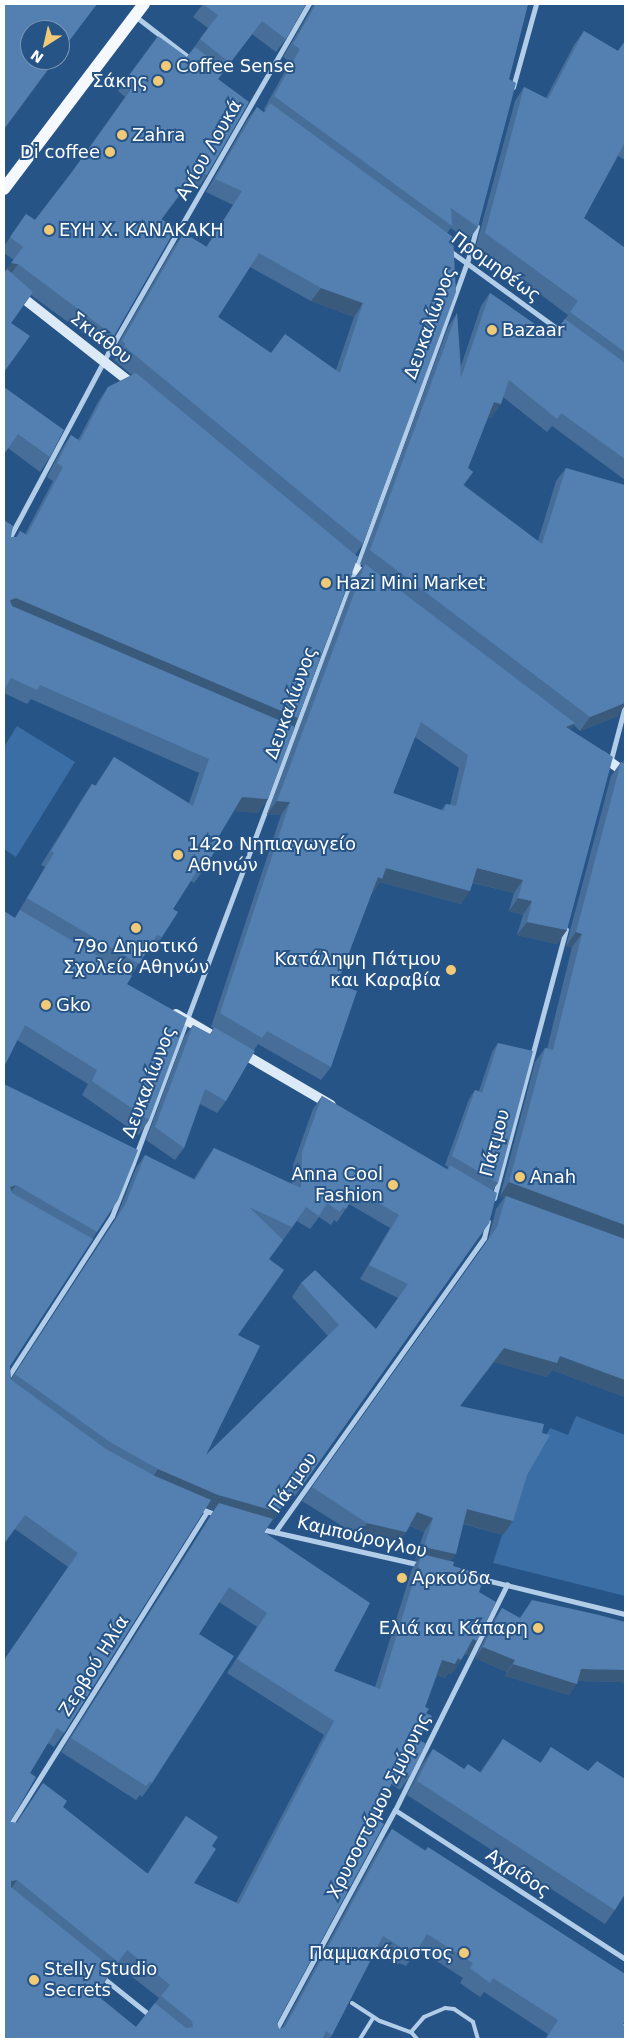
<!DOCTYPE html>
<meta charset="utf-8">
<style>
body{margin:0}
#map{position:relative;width:629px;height:2043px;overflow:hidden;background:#275487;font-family:"DejaVu Sans",sans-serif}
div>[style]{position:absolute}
.green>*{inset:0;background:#3b6ea4}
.lane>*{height:4px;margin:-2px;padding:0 2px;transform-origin:2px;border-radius:2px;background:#b2cde8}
.street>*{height:5px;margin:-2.5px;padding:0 2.5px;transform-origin:2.5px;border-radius:2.5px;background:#b2cde8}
.secondary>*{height:10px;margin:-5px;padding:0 5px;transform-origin:5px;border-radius:5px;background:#dce9f7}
.primary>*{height:12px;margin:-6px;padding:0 6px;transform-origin:6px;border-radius:6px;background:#f5f9fe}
.wall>*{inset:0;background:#476e98}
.shaded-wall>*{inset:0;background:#3a5a7c;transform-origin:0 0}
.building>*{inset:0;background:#5380b1}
.dots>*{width:14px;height:14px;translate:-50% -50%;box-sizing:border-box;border:2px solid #275487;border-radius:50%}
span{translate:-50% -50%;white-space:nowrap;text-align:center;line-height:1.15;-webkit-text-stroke:4px #275487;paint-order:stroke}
.poi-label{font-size:18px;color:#fff}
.left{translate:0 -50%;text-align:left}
.right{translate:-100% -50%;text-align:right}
.street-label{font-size:18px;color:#fff}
.frame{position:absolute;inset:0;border:5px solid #fff;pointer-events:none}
.north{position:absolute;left:20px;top:20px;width:50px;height:50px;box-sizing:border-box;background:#275487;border:1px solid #7d98b7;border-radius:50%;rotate:215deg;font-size:14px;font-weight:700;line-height:20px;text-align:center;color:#fff}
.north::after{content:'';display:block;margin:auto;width:18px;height:22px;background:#f1ca78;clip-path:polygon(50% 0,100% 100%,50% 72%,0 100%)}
</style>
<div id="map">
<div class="green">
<div style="clip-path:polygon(17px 726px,75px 762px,16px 857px,4px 849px,4px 747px)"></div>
<div style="clip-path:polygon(576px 1416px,625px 1435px,625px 1596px,493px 1563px,517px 1489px,550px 1428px,568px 1435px)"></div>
</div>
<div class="lane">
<div style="left:352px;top:2003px;width:33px;rotate:33deg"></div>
<div style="left:380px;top:2021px;width:33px;rotate:20deg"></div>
<div style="left:411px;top:2032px;width:9px;rotate:49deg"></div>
<div style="left:411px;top:2032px;width:20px;rotate:-49deg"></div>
<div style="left:424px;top:2017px;width:23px;rotate:-23deg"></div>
<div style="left:445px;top:2008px;width:9px;rotate:6deg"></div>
<div style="left:454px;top:2009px;width:23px;rotate:34deg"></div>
<div style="left:473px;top:2022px;width:18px;rotate:74deg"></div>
<div style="left:360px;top:2039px;width:25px;rotate:-58deg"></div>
</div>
<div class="street">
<div style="left:135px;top:16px;width:72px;rotate:37.7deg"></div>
<div style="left:513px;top:87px;width:86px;rotate:-74.5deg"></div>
<div style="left:450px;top:251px;width:138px;rotate:35.9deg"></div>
<div style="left:4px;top:548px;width:221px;rotate:-61.9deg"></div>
<div style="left:108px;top:353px;width:403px;rotate:-60.1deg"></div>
<div style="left:610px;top:763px;width:59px;rotate:-75.3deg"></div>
<div style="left:494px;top:1198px;width:278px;rotate:-75deg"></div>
<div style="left:4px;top:1383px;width:199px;rotate:-57.1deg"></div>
<div style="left:112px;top:1216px;width:57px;rotate:-68.4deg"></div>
<div style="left:133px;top:1163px;width:634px;rotate:-69.42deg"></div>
<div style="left:356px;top:569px;width:326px;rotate:-70.1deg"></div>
<div style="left:467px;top:263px;width:38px;rotate:-75deg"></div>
<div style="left:199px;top:1508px;width:19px;rotate:21deg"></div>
<div style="left:261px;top:1529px;width:164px;rotate:12.7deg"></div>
<div style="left:275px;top:1532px;width:361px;rotate:-54.6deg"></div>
<div style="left:484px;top:1238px;width:17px;rotate:-77deg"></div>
<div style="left:478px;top:1578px;width:151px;rotate:13.8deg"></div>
<div style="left:395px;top:1810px;width:274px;rotate:32.9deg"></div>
<div style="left:4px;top:1835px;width:381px;rotate:-57.9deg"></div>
<div style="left:102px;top:1977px;width:64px;rotate:38.7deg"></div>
<div style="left:271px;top:2039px;width:260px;rotate:-61.6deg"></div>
<div style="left:395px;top:1810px;width:252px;rotate:-63.6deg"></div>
<div style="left:617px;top:2039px;width:16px;rotate:-60deg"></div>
</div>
<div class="secondary">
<div style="left:4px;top:283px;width:168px;rotate:38.2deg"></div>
<div style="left:343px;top:559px;width:33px;rotate:38deg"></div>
<div style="left:602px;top:756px;width:29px;rotate:36deg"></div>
<div style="left:176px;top:1014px;width:53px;rotate:30.4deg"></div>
<div style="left:240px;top:1052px;width:105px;rotate:30.2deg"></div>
</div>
<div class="primary">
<div style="left:4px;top:189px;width:232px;rotate:-52.9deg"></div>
</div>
<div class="wall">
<div style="clip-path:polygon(203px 4px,306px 4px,286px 39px,276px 52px,252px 34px,218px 79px,207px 175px,198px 189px,188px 184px,162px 219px,114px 336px,105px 349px,31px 295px,11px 323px,4px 373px,4px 273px,14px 260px,4px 253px,4px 246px,26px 214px,35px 220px,72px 172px,125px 97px,118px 91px,127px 78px,187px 57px,208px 28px,193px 17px)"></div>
<div style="clip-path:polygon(evenodd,312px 4px,528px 4px,509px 79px,478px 227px,468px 241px,451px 228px,447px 233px,363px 544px,355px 555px,298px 718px,293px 726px,268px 799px,258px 813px,234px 811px,214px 844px,204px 869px,194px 883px,191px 881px,173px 909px,162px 937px,152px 952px,148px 949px,131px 976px,127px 984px,149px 1120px,139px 1135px,82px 1095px,88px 1084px,17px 1040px,15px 918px,45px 867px,41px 865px,82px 799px,92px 784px,95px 786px,114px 757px,189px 803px,199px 773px,31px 699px,27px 704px,4px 693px,4px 520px,11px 537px,16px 537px,20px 531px,25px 534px,53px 481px,47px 477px,61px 450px,71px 435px,78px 440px,98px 402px,108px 387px,132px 375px,114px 360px,116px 358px,112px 354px,174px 246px,184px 233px,206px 247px,233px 205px,206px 192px,247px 120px,257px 107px,264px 112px,265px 110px,264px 109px,290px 62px,283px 57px,313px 6px,312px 4px,250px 267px,311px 301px,354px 317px,336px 370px,271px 353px,218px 317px,250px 267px)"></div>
<div style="clip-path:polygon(evenodd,584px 31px,618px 51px,625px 41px,625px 160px,618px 156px,584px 218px,625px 248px,625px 480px,552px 426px,547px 432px,503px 397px,491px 418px,488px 417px,468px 468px,473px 472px,464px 485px,538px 541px,556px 481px,566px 468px,618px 716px,580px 731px,574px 725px,570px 730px,567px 930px,557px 944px,517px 935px,523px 915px,509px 911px,514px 893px,473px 883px,461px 904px,380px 882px,373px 892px,372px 892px,337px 984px,331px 1067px,321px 1080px,258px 1044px,254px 1050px,226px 1101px,217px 1113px,200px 1104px,184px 1148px,175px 1160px,146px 1140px,184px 1037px,193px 1025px,210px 1034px,214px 1028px,211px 1027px,281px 815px,267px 814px,355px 577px,363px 566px,360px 564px,448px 327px,457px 313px,461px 366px,481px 306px,490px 293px,552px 336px,568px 315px,476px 246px,515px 101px,524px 87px,546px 98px,574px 45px,584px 31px,415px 737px,459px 768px,450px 805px,446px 804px,441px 810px,393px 793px,415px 737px)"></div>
<div style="clip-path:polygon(4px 387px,50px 457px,40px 472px,8px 448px)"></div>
<div style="clip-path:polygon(evenodd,625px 755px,625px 1397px,552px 1370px,547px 1377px,494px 1362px,460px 1406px,527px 1475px,513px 1521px,503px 1535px,463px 1524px,451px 1561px,453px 1566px,479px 1592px,467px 1655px,465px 1654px,451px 1674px,448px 1673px,445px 1678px,437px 1675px,425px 1707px,426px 1713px,418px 1739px,410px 1776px,400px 1790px,391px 1784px,374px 1818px,277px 2023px,279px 2029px,282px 2028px,382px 1843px,392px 1829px,425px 1850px,625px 1974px,625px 2022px,624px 2022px,623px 2024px,625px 2039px,545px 2039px,548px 2034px,484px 1992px,480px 1997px,460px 1983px,463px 1978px,418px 1949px,406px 1966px,399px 1963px,397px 1965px,375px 1952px,332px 2035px,330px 2039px,4px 2039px,4px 1660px,68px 1567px,15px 1529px,4px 1544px,4px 1084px,97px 1232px,10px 1366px,11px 1379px,116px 1218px,136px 1168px,145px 1155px,194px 1179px,205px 1161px,214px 1148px,292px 1184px,293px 1165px,313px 1109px,322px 1096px,447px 1169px,448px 1167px,445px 1165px,469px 1099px,475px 1090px,479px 1091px,492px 1052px,498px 1043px,498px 1183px,493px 1190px,489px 1223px,295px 1496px,292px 1494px,264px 1532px,334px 1671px,375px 1687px,412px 1569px,417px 1561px,415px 1560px,424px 1532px,410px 1526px,406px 1532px,397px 1546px,358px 1536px,302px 1501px,488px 1240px,496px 1209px,504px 1198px,500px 1196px,535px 1062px,545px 1048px,547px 1049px,572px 947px,566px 946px,611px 776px,621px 762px,623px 763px,625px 755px,349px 1204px,390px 1228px,360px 1279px,398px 1298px,376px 1329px,301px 1283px,292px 1297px,328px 1336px,206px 1455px,238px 1335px,269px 1259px,297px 1221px,310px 1229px,319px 1217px,331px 1225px,334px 1220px,337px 1222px,349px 1204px,625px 755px,206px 1507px,214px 1510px,61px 1752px,136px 1800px,140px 1795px,142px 1797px,152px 1783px,199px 1634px,219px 1602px,257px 1627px,227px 1673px,324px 1735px,236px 1903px,194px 1883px,212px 1846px,186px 1816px,147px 1874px,63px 1807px,43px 1783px,16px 1823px,10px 1822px,30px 1773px,48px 1743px,54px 1747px,64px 1733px,206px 1507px,625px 755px,117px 1965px,159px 1998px,136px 2027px,96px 1994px,117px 1965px)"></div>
<div style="clip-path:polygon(502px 1608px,620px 1682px,578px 1681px,569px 1695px,505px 1676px,507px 1672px,475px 1658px,494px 1620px)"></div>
<div style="clip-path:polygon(503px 1739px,540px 1763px,551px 1747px,588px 1771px,615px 1910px,605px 1924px,407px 1795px,423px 1763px,433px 1749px,464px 1769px,480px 1772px)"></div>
</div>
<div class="shaded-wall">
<div style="clip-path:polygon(55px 60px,56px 60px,4px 130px,4px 129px)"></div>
<div style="clip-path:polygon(11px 263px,18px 264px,8px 278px,4px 274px)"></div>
<div style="clip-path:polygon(321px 288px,363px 303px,354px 317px,311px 301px)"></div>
<div style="clip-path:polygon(494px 402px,501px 404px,491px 418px,484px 415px)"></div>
<div style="clip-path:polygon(16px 598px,298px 718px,288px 733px,6px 612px,10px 600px)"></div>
<div style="clip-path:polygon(625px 703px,625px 705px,618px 716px,580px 731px,590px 717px)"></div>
<div style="clip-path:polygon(575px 723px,566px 737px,566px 727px)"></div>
<div style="clip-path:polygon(242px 797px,268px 799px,258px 813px,232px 811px)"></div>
<div style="clip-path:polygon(277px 801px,290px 802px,281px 815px,267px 814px)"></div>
<div style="clip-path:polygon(386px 868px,470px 891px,461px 904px,380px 882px,373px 892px,368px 890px,378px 877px)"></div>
<div style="clip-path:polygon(477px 868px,523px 880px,514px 893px,467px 881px)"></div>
<div style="clip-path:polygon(518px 898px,532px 901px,523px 915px,509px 911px)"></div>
<div style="clip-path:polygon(527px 922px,567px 930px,557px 944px,517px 935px)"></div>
<div style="clip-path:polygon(576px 932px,582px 934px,572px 947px,566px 946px)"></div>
<div style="clip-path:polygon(509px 1182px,625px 1225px,625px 1242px,506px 1196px,504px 1198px,500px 1196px)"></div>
<div style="clip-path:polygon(16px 1185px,6px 1199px,10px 1187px)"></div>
<div style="clip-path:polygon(504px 1348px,560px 1356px,625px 1380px,625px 1397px,552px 1370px,547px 1377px,494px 1362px,450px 1419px)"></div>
<div style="clip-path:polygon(158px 1469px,301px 1481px,254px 1546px,219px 1503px,214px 1510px,208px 1508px,149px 1482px)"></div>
<div style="clip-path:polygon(467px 1509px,513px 1521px,503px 1535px,457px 1522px)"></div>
<div style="clip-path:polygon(417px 1512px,433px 1518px,424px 1532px,408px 1525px)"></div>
<div style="clip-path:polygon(367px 1523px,406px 1532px,397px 1546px,358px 1536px)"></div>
<div style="clip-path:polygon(424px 1547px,456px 1554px,446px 1568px,422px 1554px,417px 1561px,415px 1560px)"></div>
<div style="left:473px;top:1639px;width:4px;height:17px;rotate:27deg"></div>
<div style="clip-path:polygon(483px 1647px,515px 1660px,507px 1672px,475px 1658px)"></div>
<div style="clip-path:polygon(458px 1658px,461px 1660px,451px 1674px,448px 1673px,445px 1678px,433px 1674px,442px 1660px)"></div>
<div style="clip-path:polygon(513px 1664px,577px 1684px,569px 1695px,505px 1676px)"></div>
<div style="clip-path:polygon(581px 1669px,625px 1670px,625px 1684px,620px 1682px,573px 1681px)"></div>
<div style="clip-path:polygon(17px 1880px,7px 1895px,11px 1881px)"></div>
</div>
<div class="building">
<div style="clip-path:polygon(4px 4px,97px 4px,60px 53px,60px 30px,30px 30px,30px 60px,55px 60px,4px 129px)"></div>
<div style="clip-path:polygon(203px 4px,306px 4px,286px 39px,262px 21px,230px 63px,200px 39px,218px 15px)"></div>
<div style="clip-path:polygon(316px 4px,528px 4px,509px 79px,516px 83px,478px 227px,451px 208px,452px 226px,274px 96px,300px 49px,293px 44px)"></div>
<div style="clip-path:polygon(584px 31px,618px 51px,625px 41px,625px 142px,584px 218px,625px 248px,625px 352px,570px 312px,578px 301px,485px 233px,524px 87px,548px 99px)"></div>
<div style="clip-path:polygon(158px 36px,187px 57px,195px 47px,225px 70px,218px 79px,249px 102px,207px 175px,197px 171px,161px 219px,176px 228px,114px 336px,18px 264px,11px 263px,23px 247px,10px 237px,26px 214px,35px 220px,72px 172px,135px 84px,127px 78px)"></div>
<div style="clip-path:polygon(evenodd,270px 103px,453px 237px,456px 292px,363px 544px,124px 346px,126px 344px,122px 341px,184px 233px,207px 247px,242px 191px,215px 179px,257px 107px,264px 113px,270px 103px,259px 253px,321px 288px,363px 303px,340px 373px,285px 334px,271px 353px,218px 317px,259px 253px)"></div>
<div style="clip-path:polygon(7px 269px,33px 292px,11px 323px,30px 336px,4px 372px,4px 273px)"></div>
<div style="clip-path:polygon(490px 293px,552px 336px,565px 319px,625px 363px,625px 459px,561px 413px,557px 419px,509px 380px,501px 404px,494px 402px,468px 468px,473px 472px,463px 485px,542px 544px,566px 468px,625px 485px,625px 703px,590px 717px,370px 550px,457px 313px,461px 378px)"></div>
<div style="clip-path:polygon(136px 373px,358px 557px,298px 718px,16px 598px,10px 600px,12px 606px,295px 727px,268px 799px,242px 797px,214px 844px,218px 846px,204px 869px,200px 866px,173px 909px,178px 912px,162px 937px,157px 935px,139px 964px,27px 898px,54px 853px,51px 851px,92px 784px,96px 786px,114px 757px,193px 806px,209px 759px,40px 685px,37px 690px,11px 678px,4px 690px,4px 520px,13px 526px,11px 537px,17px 537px,20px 531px,27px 535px,63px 467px,57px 463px,71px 435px,80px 441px,108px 387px)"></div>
<div style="clip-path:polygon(4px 387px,64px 430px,50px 457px,18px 434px,4px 454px)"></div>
<div style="clip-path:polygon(evenodd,365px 564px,575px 723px,566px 727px,613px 757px,567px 930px,527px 922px,532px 901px,518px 898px,523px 880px,477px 868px,470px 891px,386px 868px,382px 879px,378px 877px,337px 984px,357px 991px,331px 1067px,267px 1031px,262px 1038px,220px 1013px,290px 802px,277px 801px,365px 564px,421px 722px,468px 755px,456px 806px,446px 804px,444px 811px,393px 793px,421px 722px)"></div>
<div style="clip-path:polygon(621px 762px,625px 764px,625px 1225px,509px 1182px,545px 1048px,553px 1050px,582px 934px,576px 932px)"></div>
<div style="clip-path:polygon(20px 910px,132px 976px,127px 984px,187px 1018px,149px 1120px,92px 1081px,97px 1070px,25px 1025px,4px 1067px,4px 911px,15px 918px)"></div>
<div style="clip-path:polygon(193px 1025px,211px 1035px,214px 1027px,255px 1051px,226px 1101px,205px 1089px,184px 1148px,155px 1127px)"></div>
<div style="clip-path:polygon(498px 1043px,533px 1051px,498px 1183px,452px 1156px,475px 1090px,482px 1093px)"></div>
<div style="clip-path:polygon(evenodd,4px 1084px,138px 1150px,118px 1200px,97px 1232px,16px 1185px,10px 1187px,12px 1193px,93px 1239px,10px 1366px,10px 1379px,106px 1449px,155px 1476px,211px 1500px,64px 1733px,57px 1728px,30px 1773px,36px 1777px,10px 1822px,17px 1823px,43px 1783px,67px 1801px,63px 1807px,148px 1874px,186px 1816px,218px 1837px,212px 1846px,216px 1849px,194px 1883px,239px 1904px,334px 1721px,237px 1659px,267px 1613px,229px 1587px,199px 1634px,234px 1656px,152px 1783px,150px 1781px,146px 1786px,71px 1738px,219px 1503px,273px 1519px,264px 1532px,370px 1603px,334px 1671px,380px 1689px,422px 1554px,454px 1562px,453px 1566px,485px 1575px,479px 1592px,496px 1602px,477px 1641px,473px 1639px,461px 1660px,458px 1658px,455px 1664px,442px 1660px,425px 1707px,429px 1709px,426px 1713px,432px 1716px,418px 1739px,426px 1744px,410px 1776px,399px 1769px,374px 1818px,384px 1824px,277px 2023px,279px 2029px,285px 2027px,392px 1829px,425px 1851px,428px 1847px,625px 1974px,625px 2020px,623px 2024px,625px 2029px,625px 2039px,546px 2039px,558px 2020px,493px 1978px,490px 1983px,470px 1968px,473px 1963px,427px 1934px,416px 1952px,409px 1948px,407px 1951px,383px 1936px,332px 2035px,326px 2031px,322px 2039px,4px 2039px,4px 1660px,78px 1553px,25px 1515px,4px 1543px,4px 1084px,17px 1880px,118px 1962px,127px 1950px,170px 1985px,161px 1996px,192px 2021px,193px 2027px,186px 2028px,155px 2003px,136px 2027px,95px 1994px,113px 1969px,11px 1887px,11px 1881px,17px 1880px)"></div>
<div style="clip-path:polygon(evenodd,322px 1096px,448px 1170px,450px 1165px,497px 1193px,489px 1223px,304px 1483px,301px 1481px,278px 1512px,218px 1495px,158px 1469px,110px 1442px,15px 1374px,125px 1205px,145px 1155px,195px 1180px,214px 1148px,301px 1188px,302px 1152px,322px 1096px,357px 1190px,399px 1215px,369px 1265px,408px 1284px,376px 1329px,315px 1270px,301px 1283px,339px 1325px,206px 1455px,260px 1346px,238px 1335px,284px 1270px,269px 1259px,283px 1240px,249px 1207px,292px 1227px,306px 1207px,319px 1216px,327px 1203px,340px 1212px,343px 1207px,346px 1209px,357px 1190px)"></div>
<div style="clip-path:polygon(506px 1196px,625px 1239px,625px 1380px,560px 1356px,557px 1363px,504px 1348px,460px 1406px,544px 1424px,542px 1433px,550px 1435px,527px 1475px,513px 1521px,467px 1509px,456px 1554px,424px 1547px,433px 1518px,417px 1512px,406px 1532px,367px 1523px,312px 1487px,497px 1227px)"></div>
<div style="clip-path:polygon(532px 1600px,599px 1615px,625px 1622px,625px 1670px,581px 1669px,577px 1684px,513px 1664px,515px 1660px,483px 1647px,502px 1608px,520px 1618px)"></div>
<div style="clip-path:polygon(503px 1739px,541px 1763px,551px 1747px,588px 1771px,597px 1761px,625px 1779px,625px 1894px,615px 1910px,417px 1781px,433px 1749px,464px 1769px,468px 1764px,481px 1773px)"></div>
</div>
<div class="dots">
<div style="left:166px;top:66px;background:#f1ca78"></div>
<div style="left:158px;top:81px;background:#f1ca78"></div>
<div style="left:122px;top:135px;background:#f1ca78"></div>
<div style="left:110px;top:152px;background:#f1ca78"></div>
<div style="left:49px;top:230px;background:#f1ca78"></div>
<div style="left:492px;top:330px;background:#f1ca78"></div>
<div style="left:326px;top:583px;background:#f1ca78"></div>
<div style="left:178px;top:855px;background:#f1ca78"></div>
<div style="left:136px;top:928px;background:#f1ca78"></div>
<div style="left:451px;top:970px;background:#f1ca78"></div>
<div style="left:46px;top:1005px;background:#f1ca78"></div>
<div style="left:520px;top:1177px;background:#f1ca78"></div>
<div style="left:393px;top:1185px;background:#f1ca78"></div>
<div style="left:402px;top:1578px;background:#f1ca78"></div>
<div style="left:538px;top:1628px;background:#f1ca78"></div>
<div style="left:464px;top:1953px;background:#f1ca78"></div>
<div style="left:34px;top:1980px;background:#f1ca78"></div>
</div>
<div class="poi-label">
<span class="left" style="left:176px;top:66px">Coffee Sense</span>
<span class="right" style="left:148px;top:81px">Σάκης</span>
<span class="left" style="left:132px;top:135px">Zahra</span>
<span class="right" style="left:100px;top:152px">Di coffee</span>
<span class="left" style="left:59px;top:230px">ΕΥΗ Χ. ΚΑΝΑΚΑΚΗ</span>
<span class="left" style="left:502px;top:330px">Bazaar</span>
<span class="left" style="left:336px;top:583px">Hazi Mini Market</span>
<span class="left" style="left:188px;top:855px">142ο Νηπιαγωγείο<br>Αθηνών</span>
<span style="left:136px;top:957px">79ο Δημοτικό<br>Σχολείο Αθηνών</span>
<span class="right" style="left:441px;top:970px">Κατάληψη Πάτμου<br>και Καραβία</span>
<span class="left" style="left:56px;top:1005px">Gko</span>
<span class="right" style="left:383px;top:1185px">Anna Cool<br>Fashion</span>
<span class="left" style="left:530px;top:1177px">Anah</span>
<span class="left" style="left:412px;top:1578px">Αρκούδα</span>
<span class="right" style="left:528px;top:1628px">Ελιά και Κάπαρη</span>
<span class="right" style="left:453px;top:1953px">Παμμακάριστος</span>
<span class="left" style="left:44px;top:1980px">Stelly Studio<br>Secrets</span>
</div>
<div class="street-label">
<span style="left:209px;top:150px;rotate:-60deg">Αγίου Λουκά</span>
<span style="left:496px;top:267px;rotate:36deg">Προμηθέως</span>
<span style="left:430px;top:323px;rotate:-70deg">Δευκαλίωνος</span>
<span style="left:101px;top:338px;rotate:38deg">Σκιάθου</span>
<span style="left:291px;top:703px;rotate:-70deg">Δευκαλίωνος</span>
<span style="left:149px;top:1082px;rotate:-69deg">Δευκαλίωνος</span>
<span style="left:495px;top:1143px;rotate:-75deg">Πάτμου</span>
<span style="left:293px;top:1483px;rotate:-55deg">Πάτμου</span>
<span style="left:362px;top:1537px;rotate:13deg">Καμπούρογλου</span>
<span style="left:94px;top:1666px;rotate:-58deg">Ζερβού Ηλία</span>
<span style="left:379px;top:1806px;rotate:-63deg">Χρυσοστόμου Σμύρνης</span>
<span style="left:518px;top:1873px;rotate:33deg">Αχρίδος</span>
</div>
<div class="frame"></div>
<div class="north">N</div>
</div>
